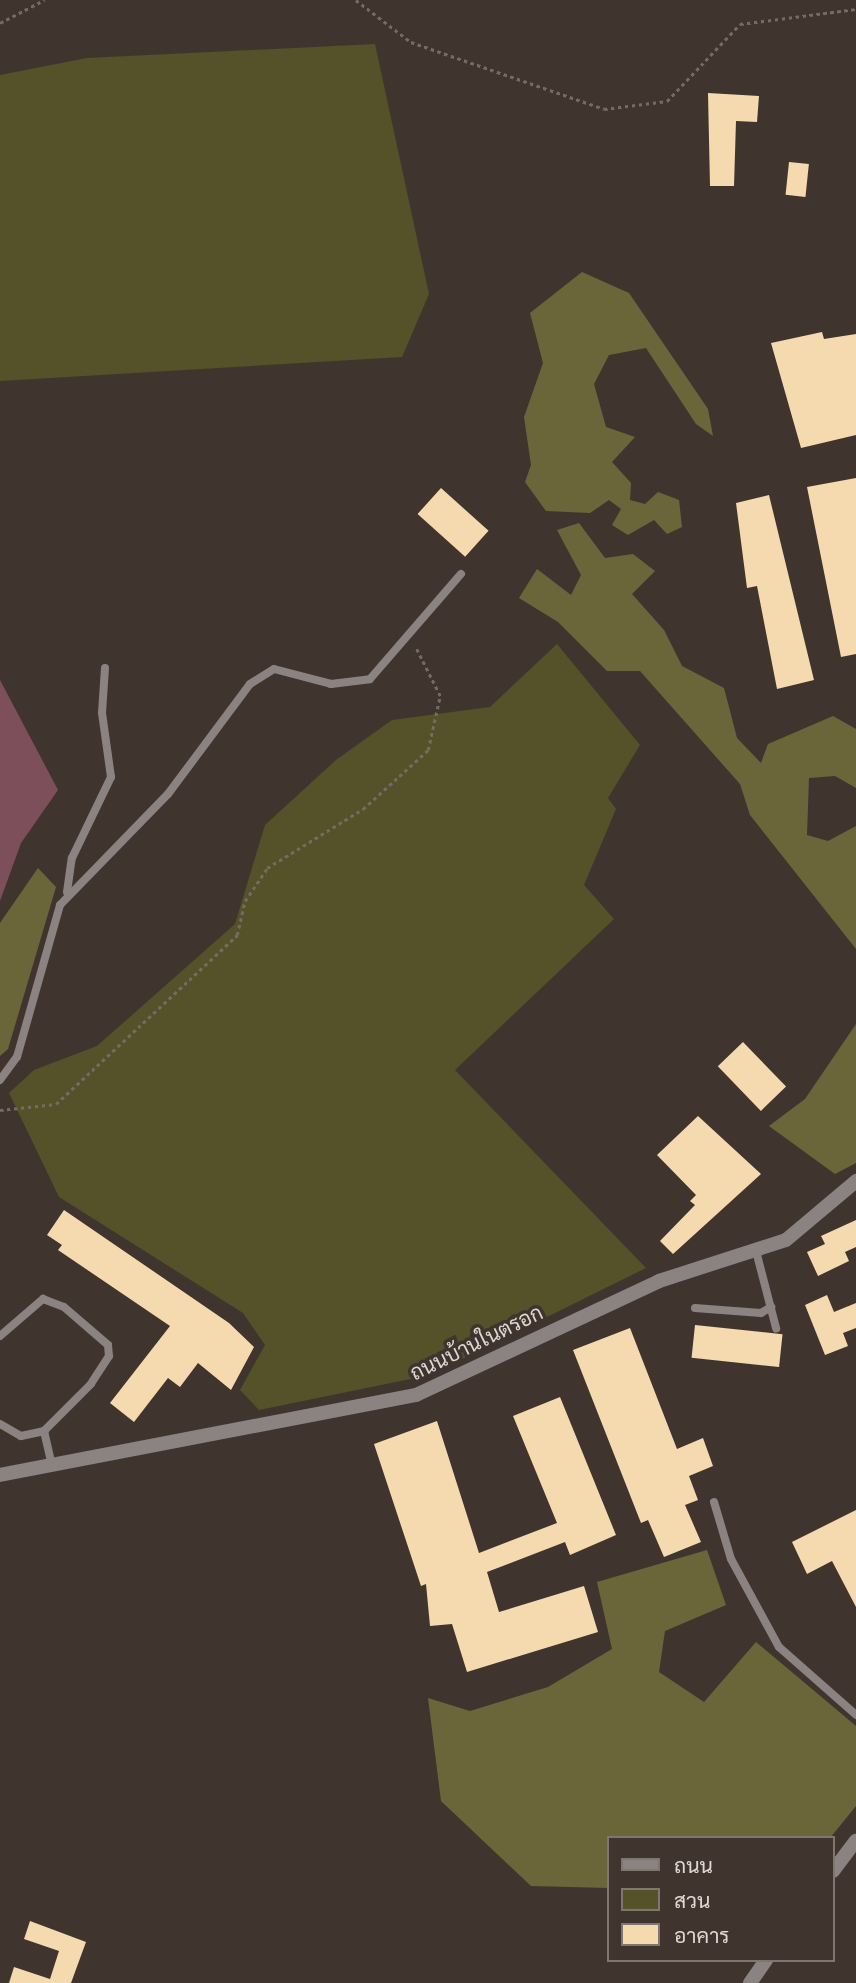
<!DOCTYPE html>
<meta charset="utf-8">
<style>
body{margin:0}
#map{position:relative;width:856px;height:1983px;overflow:hidden;background:#40352e;font-family:Commissioner,Sarabun,sans-serif}
div>[style]{position:absolute}
.green>*{inset:0;background:#555128}
.forest>*{inset:0;background:#6b663a}
.water>*{inset:0;background:#7c4f5a}
.building>*{inset:0;background:#f5daaf;transform-origin:0 0}
.path>*{height:2.5px;margin-top:-1.25px;transform-origin:0;background:repeating-linear-gradient(90deg,#756b65 0 3.5px,transparent 0 7px)}
.service>*{height:8px;margin:-4px;padding:0 4px;transform-origin:4px;border-radius:4px;background:#8a8382}
.minor>*{height:14px;margin:-7px;padding:0 7px;transform-origin:7px;border-radius:7px;background:#8a8382}
span{translate:-50% -50%;white-space:nowrap;text-align:center;line-height:1.15;-webkit-text-stroke:7px #40352e;paint-order:stroke}
.street-label{font-size:21px;color:#dfd7d3}
.legend{position:absolute;left:607px;top:1836px;width:228px;height:126px;box-sizing:border-box;background:#40352e;border:2px solid #807670;margin:0;padding:9px 12px;list-style:none;font-size:21px;color:#dfd7d3}
.legend li{display:flex;align-items:center;gap:14px;height:35px}
.legend b{width:35px;border:2px solid #807670}
</style>
<div id="map">
<div class="green">
<div style="clip-path:polygon(375px 44px,429px 294px,402px 357px,0 381px,0 75px,87px 58px)"></div>
<div style="clip-path:polygon(557px 644px,640px 745px,608px 798px,616px 809px,584px 885px,614px 919px,455px 1070px,646px 1268px,430px 1375px,259px 1410px,240px 1390px,265px 1345px,243px 1313px,59px 1197px,9px 1093px,34px 1070px,97px 1046px,235px 924px,265px 825px,336px 760px,392px 720px,490px 707px)"></div>
</div>
<div class="forest">
<div style="clip-path:polygon(582px 272px,629px 293px,708px 409px,713px 436px,696px 424px,646px 348px,609px 355px,594px 384px,606px 427px,635px 437px,612px 462px,631px 483px,630px 500px,645px 504px,658px 492px,679px 500px,682px 527px,667px 534px,654px 520px,628px 535px,612px 525px,621px 509px,609px 500px,590px 513px,546px 511px,525px 482px,531px 465px,524px 417px,543px 363px,530px 313px)"></div>
<div style="clip-path:polygon(579px 523px,605px 558px,633px 554px,655px 571px,632px 594px,664px 630px,682px 666px,724px 688px,737px 738px,761px 763px,768px 744px,833px 716px,856px 729px,856px 788px,835px 776px,809px 778px,807px 835px,828px 841px,856px 826px,856px 949px,750px 815px,740px 784px,640px 671px,607px 671px,558px 622px,519px 598px,537px 569px,571px 595px,581px 575px,557px 530px)"></div>
<div style="clip-path:polygon(38px 868px,56px 887px,8px 1049px,0 1056px,0 923px)"></div>
<div style="clip-path:polygon(856px 1024px,856px 1163px,835px 1174px,769px 1126px,805px 1099px)"></div>
<div style="clip-path:polygon(707px 1550px,726px 1605px,665px 1631px,659px 1672px,704px 1702px,756px 1642px,856px 1726px,856px 1806px,830px 1838px,609px 1838px,609px 1888px,531px 1886px,441px 1801px,428px 1698px,470px 1711px,548px 1687px,612px 1649px,597px 1582px)"></div>
</div>
<div class="water">
<div style="clip-path:polygon(0 680px,58px 790px,21px 843px,0 901px)"></div>
</div>
<div class="building">
<div style="clip-path:polygon(708px 93px,759px 96px,757px 122px,736px 121px,734px 186px,710px 186px)"></div>
<div style="left:789px;top:162px;width:20px;height:33px;rotate:6deg"></div>
<div style="clip-path:polygon(822px 332px,824px 339px,856px 334px,856px 435px,801px 448px,771px 343px)"></div>
<div style="clip-path:polygon(856px 478px,856px 654px,841px 657px,807px 487px)"></div>
<div style="left:441px;top:488px;width:64px;height:35px;rotate:42deg"></div>
<div style="clip-path:polygon(769px 495px,814px 680px,777px 689px,757px 586px,747px 588px,736px 503px)"></div>
<div style="left:743px;top:1042px;width:62px;height:35px;rotate:46deg"></div>
<div style="clip-path:polygon(698px 1116px,761px 1174px,673px 1254px,660px 1241px,695px 1205px,690px 1201px,696px 1195px,657px 1155px)"></div>
<div style="clip-path:polygon(64px 1210px,229px 1323px,254px 1347px,231px 1390px,198px 1363px,180px 1387px,168px 1378px,134px 1422px,110px 1403px,170px 1326px,58px 1250px,62px 1245px,47px 1235px)"></div>
<div style="clip-path:polygon(856px 1220px,856px 1247px,845px 1252px,849px 1261px,818px 1276px,807px 1252px,825px 1244px,821px 1236px)"></div>
<div style="clip-path:polygon(827px 1295px,834px 1312px,856px 1303px,856px 1328px,843px 1333px,848px 1346px,825px 1355px,805px 1305px)"></div>
<div style="left:695px;top:1325px;width:88px;height:33px;rotate:6deg"></div>
<div style="clip-path:polygon(630px 1328px,677px 1449px,703px 1438px,713px 1466px,689px 1476px,698px 1500px,685px 1505px,701px 1542px,664px 1557px,648px 1520px,641px 1523px,573px 1350px)"></div>
<div style="clip-path:polygon(560px 1397px,616px 1535px,570px 1555px,565px 1542px,487px 1572px,499px 1612px,584px 1586px,598px 1632px,467px 1672px,452px 1624px,430px 1626px,426px 1584px,421px 1586px,374px 1444px,437px 1421px,479px 1553px,557px 1523px,513px 1416px)"></div>
<div style="clip-path:polygon(856px 1510px,856px 1607px,832px 1561px,807px 1574px,792px 1542px)"></div>
<div style="clip-path:polygon(30px 1921px,86px 1942px,71px 1983px,9px 1983px,14px 1967px,50px 1979px,59px 1951px,24px 1939px)"></div>
</div>
<div class="path">
<div style="left:356px;top:0;width:69px;rotate:37.4deg"></div>
<div style="left:411px;top:42px;width:204px;rotate:19.1deg"></div>
<div style="left:604px;top:109px;width:64px;rotate:-7.2deg"></div>
<div style="left:667px;top:101px;width:106px;rotate:-46.5deg"></div>
<div style="left:740px;top:24px;width:117px;rotate:-7.4deg"></div>
<div style="left:0;top:23px;width:50px;rotate:-27.6deg"></div>
<div style="left:0;top:1110px;width:56px;rotate:-6.1deg"></div>
<div style="left:56px;top:1104px;width:248px;rotate:-43deg"></div>
<div style="left:237px;top:935px;width:35px;rotate:-77deg"></div>
<div style="left:245px;top:901px;width:40px;rotate:-56deg"></div>
<div style="left:267px;top:868px;width:113px;rotate:-31.6deg"></div>
<div style="left:363px;top:809px;width:88px;rotate:-42.2deg"></div>
<div style="left:428px;top:750px;width:55px;rotate:-77.5deg"></div>
<div style="left:440px;top:696px;width:56px;rotate:-116.6deg"></div>
</div>
<div class="service">
<div style="left:67px;top:892px;width:34px;rotate:-82deg"></div>
<div style="left:72px;top:858px;width:90px;rotate:-64.3deg"></div>
<div style="left:111px;top:777px;width:65px;rotate:-98deg"></div>
<div style="left:102px;top:713px;width:45px;rotate:-86.2deg"></div>
<div style="left:0;top:1080px;width:29px;rotate:-54deg"></div>
<div style="left:17px;top:1057px;width:158px;rotate:-74.2deg"></div>
<div style="left:60px;top:905px;width:155px;rotate:-45.8deg"></div>
<div style="left:168px;top:794px;width:137px;rotate:-53.3deg"></div>
<div style="left:250px;top:684px;width:28px;rotate:-32deg"></div>
<div style="left:274px;top:669px;width:59px;rotate:14.7deg"></div>
<div style="left:331px;top:684px;width:39px;rotate:-7deg"></div>
<div style="left:370px;top:679px;width:139px;rotate:-49.1deg"></div>
<div style="left:756px;top:1251px;width:80px;rotate:75.4deg"></div>
<div style="left:695px;top:1308px;width:66px;rotate:4.3deg"></div>
<div style="left:761px;top:1313px;width:12px;rotate:-31deg"></div>
<div style="left:0;top:1336px;width:57px;rotate:-40.7deg"></div>
<div style="left:43px;top:1299px;width:22px;rotate:21deg"></div>
<div style="left:64px;top:1307px;width:58px;rotate:40.8deg"></div>
<div style="left:108px;top:1345px;width:11px;rotate:85deg"></div>
<div style="left:109px;top:1356px;width:33px;rotate:123deg"></div>
<div style="left:91px;top:1384px;width:66px;rotate:135deg"></div>
<div style="left:44px;top:1431px;width:36px;rotate:77deg"></div>
<div style="left:0;top:1424px;width:24px;rotate:30deg"></div>
<div style="left:21px;top:1436px;width:24px;rotate:-12deg"></div>
<div style="left:714px;top:1502px;width:59px;rotate:73.4deg"></div>
<div style="left:731px;top:1559px;width:100px;rotate:61.4deg"></div>
<div style="left:779px;top:1647px;width:103px;rotate:41.4deg"></div>
</div>
<div class="minor">
<div style="left:0;top:1475px;width:424px;rotate:-10.9deg"></div>
<div style="left:416px;top:1395px;width:268px;rotate:-25.1deg"></div>
<div style="left:659px;top:1281px;width:133px;rotate:-17.9deg"></div>
<div style="left:786px;top:1240px;width:92px;rotate:-40.1deg"></div>
<div style="left:833px;top:1871px;width:38px;rotate:-53deg"></div>
<div style="left:750px;top:1983px;width:28px;rotate:-55deg"></div>
</div>
<div class="street-label">
<span style="left:476px;top:1342px;rotate:-26deg">ถนนบ้านในตรอก</span>
</div>
<ul class="legend">
<li><b style="height:9px;background:#8a8382"></b>ถนน</li>
<li><b style="height:19px;background:#555128"></b>สวน</li>
<li><b style="height:19px;background:#f5daaf"></b>อาคาร</li>
</ul>
</div>
